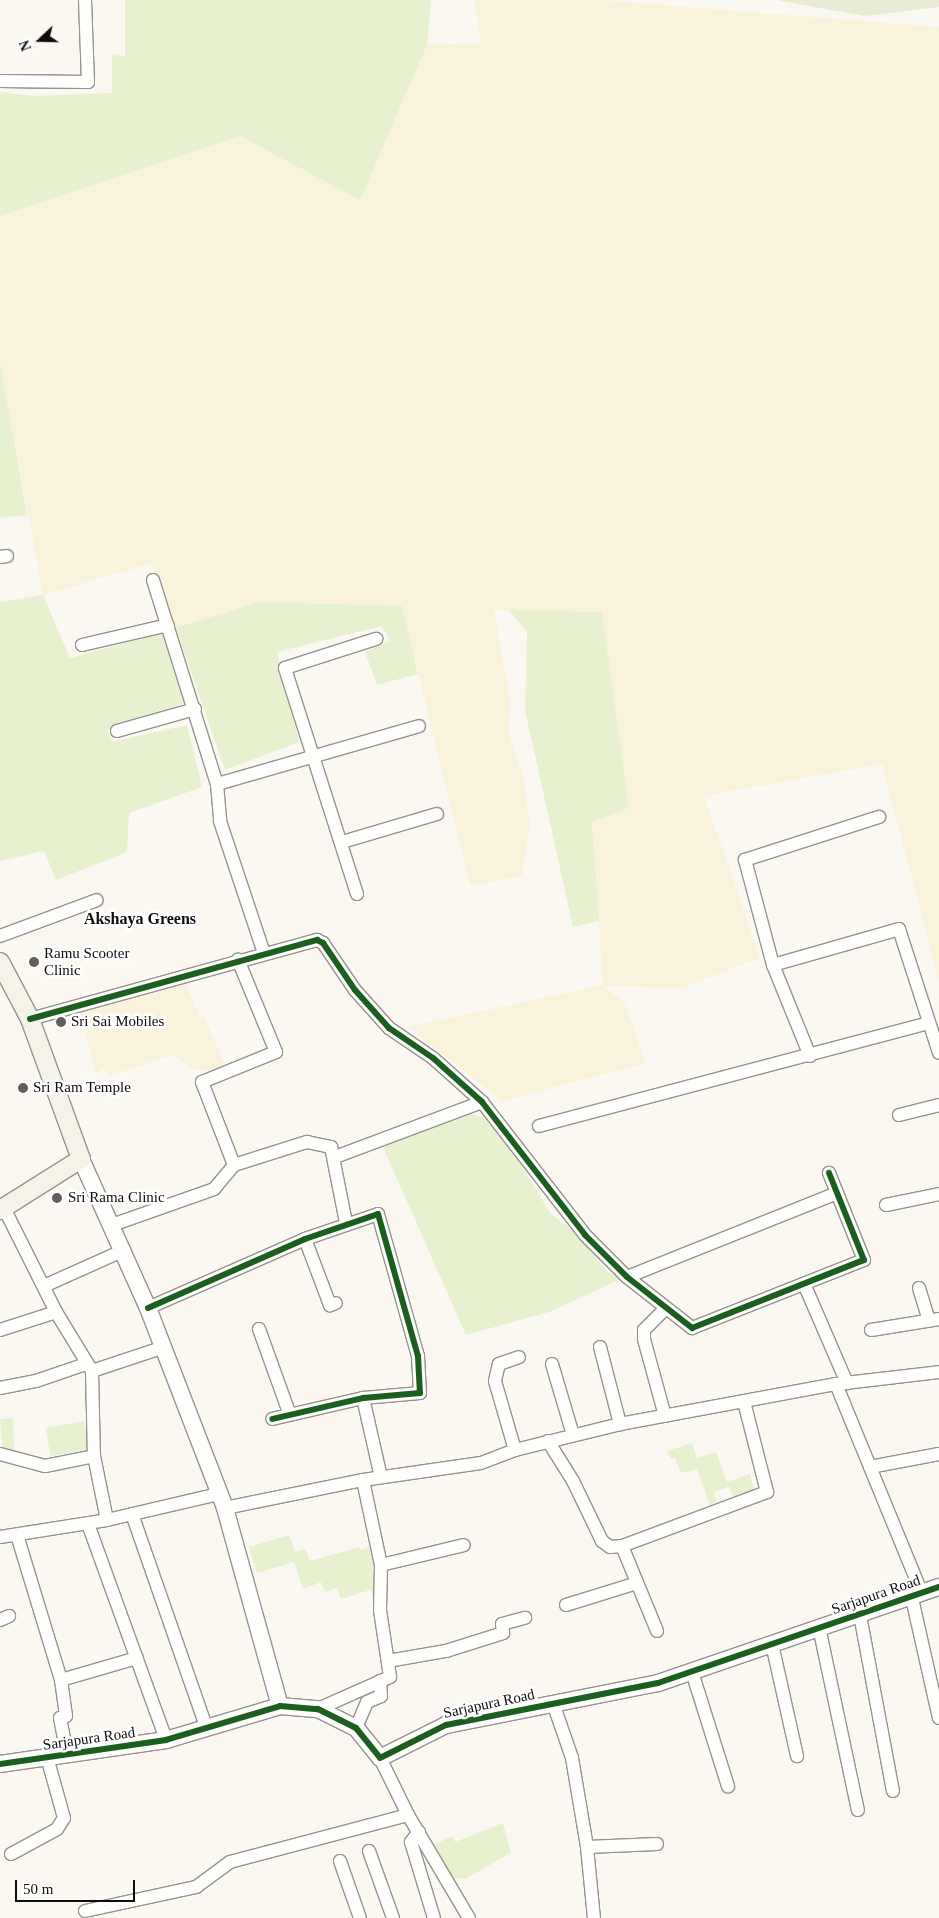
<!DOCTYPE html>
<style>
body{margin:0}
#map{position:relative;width:939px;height:1918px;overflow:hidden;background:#fbf8f1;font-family:Georgia,serif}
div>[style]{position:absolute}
.farmland>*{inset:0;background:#f9f3dc}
.green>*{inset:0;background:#e7f1cf;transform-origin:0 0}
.cemetery>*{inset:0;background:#e9ecd4}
.roads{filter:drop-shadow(1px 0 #949390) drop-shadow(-1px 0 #949390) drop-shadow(0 1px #949390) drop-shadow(0 -1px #949390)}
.minor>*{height:12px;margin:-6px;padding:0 6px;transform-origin:6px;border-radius:6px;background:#fefefd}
.tertiary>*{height:16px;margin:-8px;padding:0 8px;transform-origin:8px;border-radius:8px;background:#fefefd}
.secondary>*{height:18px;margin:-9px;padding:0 9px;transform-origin:9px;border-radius:9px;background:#f5f2e8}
.cycleway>*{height:6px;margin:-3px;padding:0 3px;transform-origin:3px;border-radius:3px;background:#1b5e20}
.dots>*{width:14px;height:14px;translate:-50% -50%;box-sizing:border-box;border:2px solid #fff;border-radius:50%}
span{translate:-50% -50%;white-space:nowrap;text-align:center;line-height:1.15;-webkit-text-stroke:5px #fff;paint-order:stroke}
.poi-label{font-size:15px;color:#0d0d0d}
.left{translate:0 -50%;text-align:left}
.street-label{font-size:15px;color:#0d0d0d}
.neighbourhood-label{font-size:16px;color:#0d0d0d;font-weight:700}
.north{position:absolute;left:15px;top:15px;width:50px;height:50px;-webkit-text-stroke:4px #fff;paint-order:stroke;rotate:249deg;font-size:14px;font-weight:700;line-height:20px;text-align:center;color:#0d0d0d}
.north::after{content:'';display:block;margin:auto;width:18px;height:22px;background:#0d0d0d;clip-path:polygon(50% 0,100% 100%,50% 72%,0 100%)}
.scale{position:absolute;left:15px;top:1880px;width:120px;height:22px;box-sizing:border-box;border:2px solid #0d0d0d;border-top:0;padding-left:6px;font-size:15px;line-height:18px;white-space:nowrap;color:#0d0d0d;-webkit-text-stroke:4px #fff;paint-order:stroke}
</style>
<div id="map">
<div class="farmland">
<div style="clip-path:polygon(474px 0,600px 0,939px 27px,939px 982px,882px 764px,704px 796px,760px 958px,681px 988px,604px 986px,625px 1004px,646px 1063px,502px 1101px,408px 1027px,603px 985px,592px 822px,628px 808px,602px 613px,494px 610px,510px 699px,509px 734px,523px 776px,530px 825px,522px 876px,470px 886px,402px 606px,259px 602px,176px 628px,152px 563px,43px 595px,0 361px,0 216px,240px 136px,360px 200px,427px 45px,481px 43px)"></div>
<div style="clip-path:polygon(185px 982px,200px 1017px,204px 1016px,225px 1066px,206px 1071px,193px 1069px,173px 1055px,108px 1076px,104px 1069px,96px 1073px,81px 1013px)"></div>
</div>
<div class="green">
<div style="clip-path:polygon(125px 0,431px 0,427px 45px,360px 200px,240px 136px,0 216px,0 92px,33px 96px,112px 93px,112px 54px,125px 56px)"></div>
<div style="clip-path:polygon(0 361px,27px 515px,0 518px)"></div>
<div style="clip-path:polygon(43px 595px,70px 658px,162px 633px,185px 703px,108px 730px,112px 742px,187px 725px,202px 787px,129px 813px,127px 852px,56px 880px,44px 851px,0 861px,0 602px)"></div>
<div style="clip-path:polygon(259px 602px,402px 606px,418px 674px,377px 685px,365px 652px,390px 641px,382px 626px,277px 652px,299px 742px,225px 770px,176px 628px)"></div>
<div style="clip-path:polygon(509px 610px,602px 612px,629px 808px,592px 822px,599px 921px,573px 927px,525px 710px,527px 632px)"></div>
<div style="clip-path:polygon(473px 1114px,484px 1118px,511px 1148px,550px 1213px,573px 1231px,607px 1271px,621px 1279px,549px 1312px,466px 1335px,382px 1145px)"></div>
<div style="clip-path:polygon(13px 1418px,14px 1450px,3px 1451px,0 1419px)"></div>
<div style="left:84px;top:1421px;width:29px;height:39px;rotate:80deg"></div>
<div style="clip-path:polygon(692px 1443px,697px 1458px,716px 1452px,727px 1482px,750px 1474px,754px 1489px,734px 1498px,729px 1487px,714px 1492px,717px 1502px,710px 1505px,697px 1469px,681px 1473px,675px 1458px,670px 1459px,667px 1451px)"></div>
<div style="clip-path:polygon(289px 1535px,295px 1552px,306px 1549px,310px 1561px,359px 1547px,360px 1550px,369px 1547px,377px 1575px,373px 1594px,370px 1590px,341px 1599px,337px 1588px,325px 1592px,321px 1582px,303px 1589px,294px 1562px,257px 1573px,249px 1547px)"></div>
<div style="clip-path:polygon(503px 1823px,511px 1853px,465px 1879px,449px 1877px,430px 1846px,453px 1836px,455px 1842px)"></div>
</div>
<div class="cemetery">
<div style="clip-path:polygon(776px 0,939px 0,939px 7px,865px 16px)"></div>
</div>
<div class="roads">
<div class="minor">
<div style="left:0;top:81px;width:88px;rotate:0.7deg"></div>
<div style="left:88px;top:82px;width:82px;rotate:-92.1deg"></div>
<div style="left:0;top:557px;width:7px;rotate:-8deg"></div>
<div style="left:153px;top:580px;width:214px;rotate:72.6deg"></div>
<div style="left:217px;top:784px;width:37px;rotate:85deg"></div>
<div style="left:220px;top:821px;width:139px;rotate:71.6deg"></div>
<div style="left:82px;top:645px;width:88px;rotate:-13.1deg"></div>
<div style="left:117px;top:731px;width:81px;rotate:-15.8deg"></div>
<div style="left:217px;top:784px;width:210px;rotate:-16deg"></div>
<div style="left:342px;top:842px;width:99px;rotate:-16.4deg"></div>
<div style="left:357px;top:894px;width:237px;rotate:-107.7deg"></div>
<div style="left:285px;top:668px;width:96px;rotate:-17.7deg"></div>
<div style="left:0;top:936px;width:103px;rotate:-20.4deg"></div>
<div style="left:773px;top:965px;width:131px;rotate:-15.9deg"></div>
<div style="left:899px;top:929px;width:130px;rotate:72.1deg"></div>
<div style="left:30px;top:1019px;width:298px;rotate:-15.4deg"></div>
<div style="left:317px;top:940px;width:7px;rotate:27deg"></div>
<div style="left:323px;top:943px;width:57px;rotate:55.8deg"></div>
<div style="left:355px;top:990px;width:51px;rotate:48.2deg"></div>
<div style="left:389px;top:1028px;width:53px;rotate:34.3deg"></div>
<div style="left:433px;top:1058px;width:66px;rotate:41.9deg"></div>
<div style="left:482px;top:1102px;width:168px;rotate:52.2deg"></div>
<div style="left:585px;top:1235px;width:59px;rotate:45deg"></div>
<div style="left:627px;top:1277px;width:83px;rotate:38.1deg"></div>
<div style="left:692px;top:1328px;width:185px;rotate:-21.6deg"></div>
<div style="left:864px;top:1260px;width:94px;rotate:-111.9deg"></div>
<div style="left:810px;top:1056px;width:98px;rotate:-112.1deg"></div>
<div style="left:773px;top:965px;width:109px;rotate:-104.9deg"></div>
<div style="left:745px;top:860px;width:141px;rotate:-17.8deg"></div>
<div style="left:899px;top:1115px;width:41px;rotate:-14deg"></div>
<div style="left:539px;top:1126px;width:403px;rotate:-14.8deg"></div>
<div style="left:335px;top:1157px;width:157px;rotate:-20.5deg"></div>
<div style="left:234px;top:1165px;width:89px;rotate:-111.1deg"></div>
<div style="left:202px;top:1082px;width:80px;rotate:-22.1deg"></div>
<div style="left:276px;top:1052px;width:100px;rotate:-112.4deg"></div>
<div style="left:886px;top:1205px;width:54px;rotate:-11.7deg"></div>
<div style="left:4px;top:1208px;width:116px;rotate:63.4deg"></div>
<div style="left:56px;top:1312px;width:69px;rotate:58.6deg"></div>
<div style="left:92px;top:1371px;width:85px;rotate:88.7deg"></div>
<div style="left:94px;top:1456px;width:65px;rotate:78.5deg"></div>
<div style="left:112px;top:1225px;width:108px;rotate:-19.4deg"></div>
<div style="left:214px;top:1189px;width:31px;rotate:-50deg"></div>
<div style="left:234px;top:1165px;width:77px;rotate:-17.5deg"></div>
<div style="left:307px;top:1142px;width:25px;rotate:12deg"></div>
<div style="left:331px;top:1147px;width:77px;rotate:78.8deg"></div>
<div style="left:305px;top:1239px;width:71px;rotate:69.3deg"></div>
<div style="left:330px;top:1305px;width:6px;rotate:-18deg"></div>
<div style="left:627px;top:1277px;width:226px;rotate:-21.8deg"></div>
<div style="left:44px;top:1286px;width:88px;rotate:-24.2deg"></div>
<div style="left:805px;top:1286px;width:106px;rotate:66.6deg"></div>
<div style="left:919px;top:1288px;width:34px;rotate:73deg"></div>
<div style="left:148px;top:1308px;width:171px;rotate:-23.7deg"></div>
<div style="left:305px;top:1239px;width:77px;rotate:-18.9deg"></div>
<div style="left:378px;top:1214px;width:148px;rotate:74.3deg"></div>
<div style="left:418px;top:1356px;width:37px;rotate:87deg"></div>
<div style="left:420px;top:1393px;width:57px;rotate:175deg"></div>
<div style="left:363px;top:1398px;width:93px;rotate:167deg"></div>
<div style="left:259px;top:1329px;width:91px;rotate:70.2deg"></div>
<div style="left:0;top:1330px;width:59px;rotate:-17.8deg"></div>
<div style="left:871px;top:1330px;width:69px;rotate:-9.2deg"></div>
<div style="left:600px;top:1347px;width:80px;rotate:75.4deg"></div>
<div style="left:552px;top:1364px;width:74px;rotate:73.5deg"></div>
<div style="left:92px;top:1371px;width:73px;rotate:-18.4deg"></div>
<div style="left:836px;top:1384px;width:224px;rotate:67.7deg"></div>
<div style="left:0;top:1388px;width:37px;rotate:-11deg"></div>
<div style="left:36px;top:1381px;width:53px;rotate:-18.8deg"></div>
<div style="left:363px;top:1398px;width:81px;rotate:77.2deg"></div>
<div style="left:665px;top:1416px;width:80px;rotate:-105.3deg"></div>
<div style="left:644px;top:1339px;width:9px;rotate:-90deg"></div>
<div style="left:644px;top:1330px;width:30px;rotate:-45deg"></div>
<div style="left:548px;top:1441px;width:47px;rotate:58deg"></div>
<div style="left:573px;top:1481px;width:67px;rotate:64.2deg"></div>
<div style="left:602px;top:1541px;width:10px;rotate:37deg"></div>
<div style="left:610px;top:1547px;width:12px;rotate:-5deg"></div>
<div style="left:622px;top:1546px;width:155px;rotate:-20.4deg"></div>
<div style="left:767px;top:1492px;width:93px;rotate:-104.3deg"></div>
<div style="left:515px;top:1450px;width:72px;rotate:-106.2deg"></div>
<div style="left:495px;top:1381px;width:17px;rotate:-77deg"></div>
<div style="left:499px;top:1364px;width:21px;rotate:-19deg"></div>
<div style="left:0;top:1454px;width:47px;rotate:14.9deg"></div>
<div style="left:45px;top:1466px;width:50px;rotate:-11.5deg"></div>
<div style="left:870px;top:1467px;width:70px;rotate:-10.7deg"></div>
<div style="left:225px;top:1508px;width:141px;rotate:-11.5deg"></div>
<div style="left:363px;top:1480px;width:119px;rotate:-8.2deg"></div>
<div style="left:481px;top:1463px;width:36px;rotate:-21deg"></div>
<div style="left:515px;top:1450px;width:108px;rotate:-13.9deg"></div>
<div style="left:620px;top:1424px;width:220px;rotate:-10.5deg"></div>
<div style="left:836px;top:1384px;width:104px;rotate:-6.6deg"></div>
<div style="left:132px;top:1514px;width:228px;rotate:70.8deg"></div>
<div style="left:88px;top:1524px;width:230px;rotate:70.1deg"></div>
<div style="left:17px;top:1535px;width:152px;rotate:73.1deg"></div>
<div style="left:61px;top:1680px;width:36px;rotate:82deg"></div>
<div style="left:66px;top:1716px;width:6px;rotate:162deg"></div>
<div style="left:60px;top:1718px;width:36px;rotate:79deg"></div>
<div style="left:0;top:1537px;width:108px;rotate:-9deg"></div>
<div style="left:107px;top:1520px;width:115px;rotate:-13.1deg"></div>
<div style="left:622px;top:1546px;width:92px;rotate:67.6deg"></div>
<div style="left:381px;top:1565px;width:85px;rotate:-13.5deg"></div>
<div style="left:911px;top:1594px;width:127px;rotate:77.3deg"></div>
<div style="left:566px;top:1605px;width:74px;rotate:-17.2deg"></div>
<div style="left:860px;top:1615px;width:179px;rotate:79.4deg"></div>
<div style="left:0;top:1620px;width:10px;rotate:-24deg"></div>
<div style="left:819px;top:1627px;width:187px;rotate:78deg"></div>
<div style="left:772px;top:1644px;width:115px;rotate:77.4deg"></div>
<div style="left:388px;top:1661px;width:59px;rotate:-9.8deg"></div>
<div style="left:446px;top:1651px;width:60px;rotate:-17.5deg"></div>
<div style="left:503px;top:1633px;width:9px;rotate:-96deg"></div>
<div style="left:502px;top:1624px;width:24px;rotate:-15deg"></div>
<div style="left:692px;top:1672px;width:120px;rotate:72.5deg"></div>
<div style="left:61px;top:1680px;width:79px;rotate:-16.1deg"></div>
<div style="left:553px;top:1703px;width:58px;rotate:70.9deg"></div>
<div style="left:572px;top:1758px;width:90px;rotate:80.4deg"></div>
<div style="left:587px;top:1847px;width:71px;rotate:84.4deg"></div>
<div style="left:318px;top:1709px;width:79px;rotate:-24deg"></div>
<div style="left:390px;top:1677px;width:68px;rotate:-98.5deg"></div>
<div style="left:380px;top:1610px;width:45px;rotate:-88.7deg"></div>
<div style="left:381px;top:1565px;width:87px;rotate:-102deg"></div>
<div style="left:356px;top:1728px;width:28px;rotate:-67deg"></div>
<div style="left:367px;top:1702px;width:15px;rotate:-23deg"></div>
<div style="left:381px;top:1696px;width:15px;rotate:-94deg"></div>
<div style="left:380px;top:1758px;width:64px;rotate:63.8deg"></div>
<div style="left:408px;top:1815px;width:120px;rotate:59.4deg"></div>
<div style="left:419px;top:1832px;width:13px;rotate:129deg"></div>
<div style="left:411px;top:1842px;width:79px;rotate:73.2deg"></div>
<div style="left:587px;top:1847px;width:70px;rotate:-2.5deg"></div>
<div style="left:369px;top:1851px;width:71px;rotate:70.3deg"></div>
<div style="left:11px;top:1854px;width:52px;rotate:-28.5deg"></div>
<div style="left:57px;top:1829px;width:13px;rotate:-58deg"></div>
<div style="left:64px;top:1818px;width:63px;rotate:-105.6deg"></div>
<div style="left:340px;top:1861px;width:60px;rotate:70.7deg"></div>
<div style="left:85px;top:1911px;width:114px;rotate:-12.2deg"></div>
<div style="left:196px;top:1887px;width:42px;rotate:-36.3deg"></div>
<div style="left:230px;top:1862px;width:184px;rotate:-14.8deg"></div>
</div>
<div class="tertiary">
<div style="left:81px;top:1159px;width:163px;rotate:65.8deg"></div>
<div style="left:148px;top:1308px;width:214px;rotate:68.9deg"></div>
<div style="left:225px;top:1508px;width:205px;rotate:74.5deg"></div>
<div style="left:0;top:1764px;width:168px;rotate:-8.2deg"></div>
<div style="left:166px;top:1740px;width:119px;rotate:-16.6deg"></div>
<div style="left:280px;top:1706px;width:38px;rotate:5deg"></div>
<div style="left:318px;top:1709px;width:42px;rotate:26.6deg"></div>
<div style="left:356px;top:1728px;width:38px;rotate:51deg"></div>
<div style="left:380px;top:1758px;width:74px;rotate:-26.6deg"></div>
<div style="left:446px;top:1725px;width:216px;rotate:-11.2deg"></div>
<div style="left:658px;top:1683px;width:297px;rotate:-18.9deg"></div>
</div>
<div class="secondary">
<div style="left:0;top:962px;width:64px;rotate:62.2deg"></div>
<div style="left:30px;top:1019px;width:149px;rotate:70deg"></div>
<div style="left:81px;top:1159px;width:96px;rotate:147.8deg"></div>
</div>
</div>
<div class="cycleway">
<div style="left:30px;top:1019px;width:298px;rotate:-15.4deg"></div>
<div style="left:317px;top:940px;width:7px;rotate:27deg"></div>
<div style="left:323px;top:943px;width:57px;rotate:55.8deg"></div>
<div style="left:355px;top:990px;width:51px;rotate:48.2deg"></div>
<div style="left:389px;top:1028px;width:53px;rotate:34.3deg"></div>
<div style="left:433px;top:1058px;width:66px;rotate:41.9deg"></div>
<div style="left:482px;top:1102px;width:168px;rotate:52.2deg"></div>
<div style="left:585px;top:1235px;width:59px;rotate:45deg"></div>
<div style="left:627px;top:1277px;width:83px;rotate:38.1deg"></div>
<div style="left:692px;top:1328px;width:185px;rotate:-21.6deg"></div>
<div style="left:864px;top:1260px;width:94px;rotate:-111.9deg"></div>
<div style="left:148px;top:1308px;width:171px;rotate:-23.7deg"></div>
<div style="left:305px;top:1239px;width:77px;rotate:-18.9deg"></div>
<div style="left:378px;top:1214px;width:148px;rotate:74.3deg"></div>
<div style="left:418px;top:1356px;width:37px;rotate:87deg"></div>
<div style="left:420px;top:1393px;width:57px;rotate:175deg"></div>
<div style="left:363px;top:1398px;width:93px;rotate:167deg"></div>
<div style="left:0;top:1764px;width:168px;rotate:-8.2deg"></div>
<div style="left:166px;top:1740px;width:119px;rotate:-16.6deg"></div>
<div style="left:280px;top:1706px;width:38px;rotate:5deg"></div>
<div style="left:318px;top:1709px;width:42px;rotate:26.6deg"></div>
<div style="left:356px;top:1728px;width:38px;rotate:51deg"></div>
<div style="left:380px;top:1758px;width:74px;rotate:-26.6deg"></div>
<div style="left:446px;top:1725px;width:216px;rotate:-11.2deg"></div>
<div style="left:658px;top:1683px;width:297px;rotate:-18.9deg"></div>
</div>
<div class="dots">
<div style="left:34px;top:962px;background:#605f5d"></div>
<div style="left:61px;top:1022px;background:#605f5d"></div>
<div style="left:23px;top:1088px;background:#605f5d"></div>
<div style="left:57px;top:1198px;background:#605f5d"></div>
</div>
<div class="poi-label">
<span class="left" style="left:44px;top:962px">Ramu Scooter<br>Clinic</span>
<span class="left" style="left:71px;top:1022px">Sri Sai Mobiles</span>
<span class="left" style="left:33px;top:1088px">Sri Ram Temple</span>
<span class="left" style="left:68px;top:1198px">Sri Rama Clinic</span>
</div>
<div class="street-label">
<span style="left:876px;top:1595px;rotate:-19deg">Sarjapura Road</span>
<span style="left:489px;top:1704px;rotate:-12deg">Sarjapura Road</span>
<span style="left:89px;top:1739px;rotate:-8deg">Sarjapura Road</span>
</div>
<div class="neighbourhood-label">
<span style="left:140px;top:919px">Akshaya Greens</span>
</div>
<div class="north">N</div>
<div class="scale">50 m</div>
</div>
